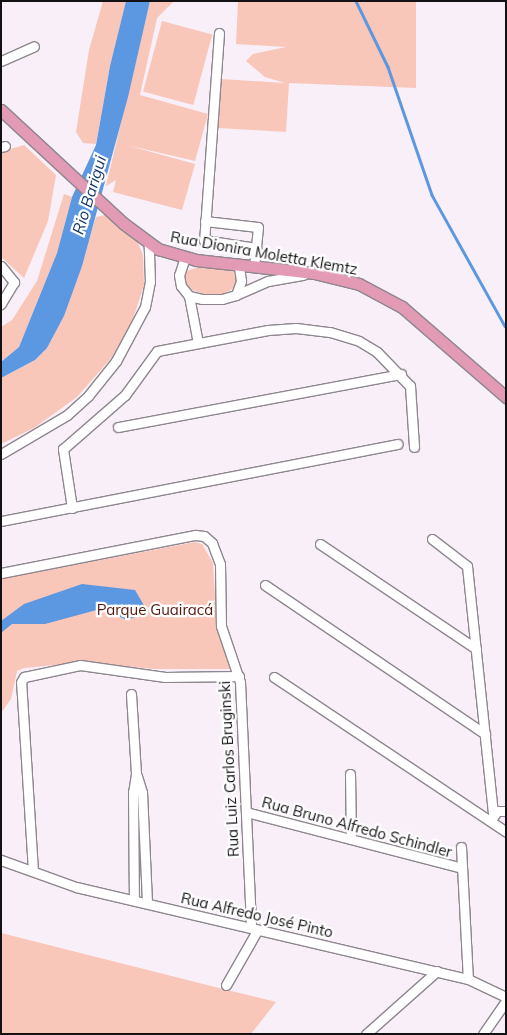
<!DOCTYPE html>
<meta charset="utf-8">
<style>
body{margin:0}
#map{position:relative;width:507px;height:1035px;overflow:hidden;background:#f8eff8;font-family:Mulish,sans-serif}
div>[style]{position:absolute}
.green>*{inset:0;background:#f9c6ba;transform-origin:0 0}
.water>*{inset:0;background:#5c97e1}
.stream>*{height:2.5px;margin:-1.25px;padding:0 1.25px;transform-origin:1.25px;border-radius:1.25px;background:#5c97e1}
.roads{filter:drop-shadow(1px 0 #8e868e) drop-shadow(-1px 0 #8e868e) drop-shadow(0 1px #8e868e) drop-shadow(0 -1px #8e868e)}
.minor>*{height:9px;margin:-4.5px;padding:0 4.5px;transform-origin:4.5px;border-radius:4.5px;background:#fff}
.major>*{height:11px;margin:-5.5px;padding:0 5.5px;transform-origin:5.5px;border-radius:5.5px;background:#e29ab5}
span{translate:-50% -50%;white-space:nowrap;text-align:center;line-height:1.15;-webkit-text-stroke:4.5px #fff;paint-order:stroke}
.street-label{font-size:15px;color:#141114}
.park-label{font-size:15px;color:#55170a}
.water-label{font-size:16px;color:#113969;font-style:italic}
.frame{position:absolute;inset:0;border:2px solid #141114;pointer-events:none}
</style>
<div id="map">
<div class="green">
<div style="clip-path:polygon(103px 1px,126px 1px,110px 66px,96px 144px,83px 143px,76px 132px,89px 50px)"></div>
<div style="clip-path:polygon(150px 1px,174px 1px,157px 18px,140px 95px,208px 114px,195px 161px,126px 145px,195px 164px,182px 210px,113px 192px,116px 180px,106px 186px)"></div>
<div style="clip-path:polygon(238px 1px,416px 1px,416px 88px,289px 83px,286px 132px,218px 128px,221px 79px,285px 83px,265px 77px,246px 61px,253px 54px,286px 47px,236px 44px)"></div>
<div style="left:162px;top:21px;width:52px;height:73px;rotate:15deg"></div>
<div style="clip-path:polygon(24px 145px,56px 175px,48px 221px,24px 278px,1px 257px,1px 152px)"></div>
<div style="clip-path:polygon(64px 194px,72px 197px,57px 253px,19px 347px,1px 362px,1px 327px,12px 320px,37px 281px)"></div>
<div style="clip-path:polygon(105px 215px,137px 241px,143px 255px,144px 285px,132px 322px,112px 357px,77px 397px,34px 428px,1px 444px,1px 378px,35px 360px,47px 348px,64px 316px,96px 217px)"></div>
<div style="clip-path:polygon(199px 267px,232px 270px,237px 278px,236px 287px,221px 295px,206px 295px,192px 290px,184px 281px,184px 272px)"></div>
<div style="clip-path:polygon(195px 542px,202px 544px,213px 563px,217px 630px,230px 669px,153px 669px,86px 662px,24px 668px,17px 671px,11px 699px,1px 713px,1px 579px)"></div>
<div style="clip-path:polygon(1px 933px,223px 989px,276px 1002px,251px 1034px,1px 1034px)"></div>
</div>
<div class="water">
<div style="clip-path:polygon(126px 1px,150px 1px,128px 97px,82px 266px,64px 316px,47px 348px,35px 360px,1px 378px,1px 362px,19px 347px,57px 253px,72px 197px,96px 145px,110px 66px)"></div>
<div style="clip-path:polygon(82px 584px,135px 590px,145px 607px,143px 615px,126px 620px,104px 608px,45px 624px,12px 624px,1px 633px,1px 621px,24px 604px)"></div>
</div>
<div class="stream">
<div style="left:356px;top:1px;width:73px;rotate:64.1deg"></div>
<div style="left:388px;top:67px;width:135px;rotate:71deg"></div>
<div style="left:432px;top:195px;width:150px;rotate:60.9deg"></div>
</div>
<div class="roads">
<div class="minor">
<div style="left:219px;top:33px;width:208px;rotate:94.1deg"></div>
<div style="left:204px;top:240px;width:53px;rotate:8.7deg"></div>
<div style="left:1px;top:61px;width:36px;rotate:-24deg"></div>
<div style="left:1px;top:147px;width:4px;rotate:-14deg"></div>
<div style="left:205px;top:221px;width:53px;rotate:6.5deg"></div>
<div style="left:258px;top:227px;width:40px;rotate:95.7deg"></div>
<div style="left:185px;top:257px;width:19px;rotate:108deg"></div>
<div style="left:179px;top:275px;width:11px;rotate:80deg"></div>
<div style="left:181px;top:286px;width:13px;rotate:51deg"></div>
<div style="left:189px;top:296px;width:13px;rotate:13deg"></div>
<div style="left:202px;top:299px;width:20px"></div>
<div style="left:222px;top:299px;width:15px;rotate:-16deg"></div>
<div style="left:236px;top:295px;width:15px;rotate:-70deg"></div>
<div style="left:241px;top:281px;width:15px;rotate:-98deg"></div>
<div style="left:1px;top:266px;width:21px;rotate:51deg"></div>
<div style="left:14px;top:282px;width:26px;rotate:121deg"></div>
<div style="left:236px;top:295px;width:35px;rotate:-24deg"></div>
<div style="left:268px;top:281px;width:36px;rotate:-10deg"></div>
<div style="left:189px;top:296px;width:48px;rotate:79.2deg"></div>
<div style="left:118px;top:427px;width:288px;rotate:-10.6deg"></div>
<div style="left:1px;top:454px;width:77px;rotate:-30.6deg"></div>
<div style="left:67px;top:415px;width:28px;rotate:-42deg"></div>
<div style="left:88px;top:396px;width:45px;rotate:-51.3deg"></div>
<div style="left:116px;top:361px;width:61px;rotate:-61.8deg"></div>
<div style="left:145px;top:307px;width:25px;rotate:-79deg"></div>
<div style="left:150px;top:282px;width:38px;rotate:-92deg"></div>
<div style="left:72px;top:508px;width:60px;rotate:-98.7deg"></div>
<div style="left:63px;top:449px;width:82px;rotate:-41.1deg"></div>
<div style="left:125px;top:395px;width:54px;rotate:-54deg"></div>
<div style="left:157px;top:351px;width:113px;rotate:-10.7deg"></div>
<div style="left:268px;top:330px;width:28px;rotate:-4deg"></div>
<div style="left:296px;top:328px;width:34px;rotate:7deg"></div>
<div style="left:330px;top:332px;width:30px;rotate:17deg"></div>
<div style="left:359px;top:341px;width:21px;rotate:31deg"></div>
<div style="left:377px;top:352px;width:47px;rotate:45.9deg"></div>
<div style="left:410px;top:386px;width:61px;rotate:86.2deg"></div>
<div style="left:1px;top:521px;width:404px;rotate:-11deg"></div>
<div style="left:432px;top:539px;width:44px;rotate:37.6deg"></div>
<div style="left:467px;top:566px;width:249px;rotate:84deg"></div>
<div style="left:320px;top:544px;width:188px;rotate:33.9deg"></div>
<div style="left:1px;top:573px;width:198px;rotate:-11.1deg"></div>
<div style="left:195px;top:535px;width:9px;rotate:6deg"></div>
<div style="left:204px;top:536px;width:11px;rotate:41deg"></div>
<div style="left:212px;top:543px;width:22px;rotate:69deg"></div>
<div style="left:220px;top:564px;width:62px;rotate:89.1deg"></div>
<div style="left:221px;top:626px;width:59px;rotate:71.3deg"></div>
<div style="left:240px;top:682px;width:245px;rotate:87.4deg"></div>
<div style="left:265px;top:585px;width:266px;rotate:34.1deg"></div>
<div style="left:274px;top:677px;width:279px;rotate:33.7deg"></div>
<div style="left:131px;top:694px;width:80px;rotate:86.4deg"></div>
<div style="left:136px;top:774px;width:18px;rotate:99deg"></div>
<div style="left:133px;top:792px;width:108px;rotate:89.5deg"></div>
<div style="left:350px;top:774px;width:65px;rotate:89.1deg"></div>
<div style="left:137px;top:776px;width:17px;rotate:73deg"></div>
<div style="left:142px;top:792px;width:111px;rotate:87.4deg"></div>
<div style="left:246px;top:812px;width:223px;rotate:14.5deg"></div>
<div style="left:493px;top:817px;width:7px;rotate:-56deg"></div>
<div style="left:497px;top:811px;width:9px"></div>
<div style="left:461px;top:847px;width:132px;rotate:87deg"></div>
<div style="left:1px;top:860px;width:80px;rotate:19.8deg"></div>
<div style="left:76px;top:887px;width:403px;rotate:13.2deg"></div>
<div style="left:468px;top:979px;width:42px;rotate:25.3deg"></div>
<div style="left:33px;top:871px;width:189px;rotate:-93.6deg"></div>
<div style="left:21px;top:682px;width:6px;rotate:-59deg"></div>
<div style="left:24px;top:677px;width:57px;rotate:-12.1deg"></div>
<div style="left:80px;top:665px;width:86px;rotate:8deg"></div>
<div style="left:165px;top:677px;width:74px;rotate:-0.8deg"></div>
<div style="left:226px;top:985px;width:64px;rotate:-60.3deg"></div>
<div style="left:366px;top:1034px;width:95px;rotate:-41.6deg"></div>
<div style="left:483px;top:1034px;width:40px;rotate:-55.1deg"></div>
</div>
<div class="major">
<div style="left:1px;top:110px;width:166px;rotate:42.8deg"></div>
<div style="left:123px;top:223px;width:44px;rotate:36.6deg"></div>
<div style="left:158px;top:249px;width:40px;rotate:16deg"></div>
<div style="left:196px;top:260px;width:119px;rotate:6.3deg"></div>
<div style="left:314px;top:273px;width:46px;rotate:13.7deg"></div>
<div style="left:359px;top:284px;width:49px;rotate:28.1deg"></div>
<div style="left:402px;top:307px;width:138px;rotate:40.9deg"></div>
</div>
</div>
<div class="street-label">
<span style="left:264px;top:253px;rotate:10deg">Rua Dionira Moletta Klemtz</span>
<span style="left:229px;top:769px;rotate:-93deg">Rua Luiz Carlos Bruginski</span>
<span style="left:357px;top:827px;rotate:15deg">Rua Bruno Alfredo Schindler</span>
<span style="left:257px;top:915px;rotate:13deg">Rua Alfredo José Pinto</span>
</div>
<div class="park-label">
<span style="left:155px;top:610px">Parque Guairacá</span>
</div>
<div class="water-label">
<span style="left:89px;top:195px;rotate:-73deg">Rio Barigui</span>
</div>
<div class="frame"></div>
</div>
